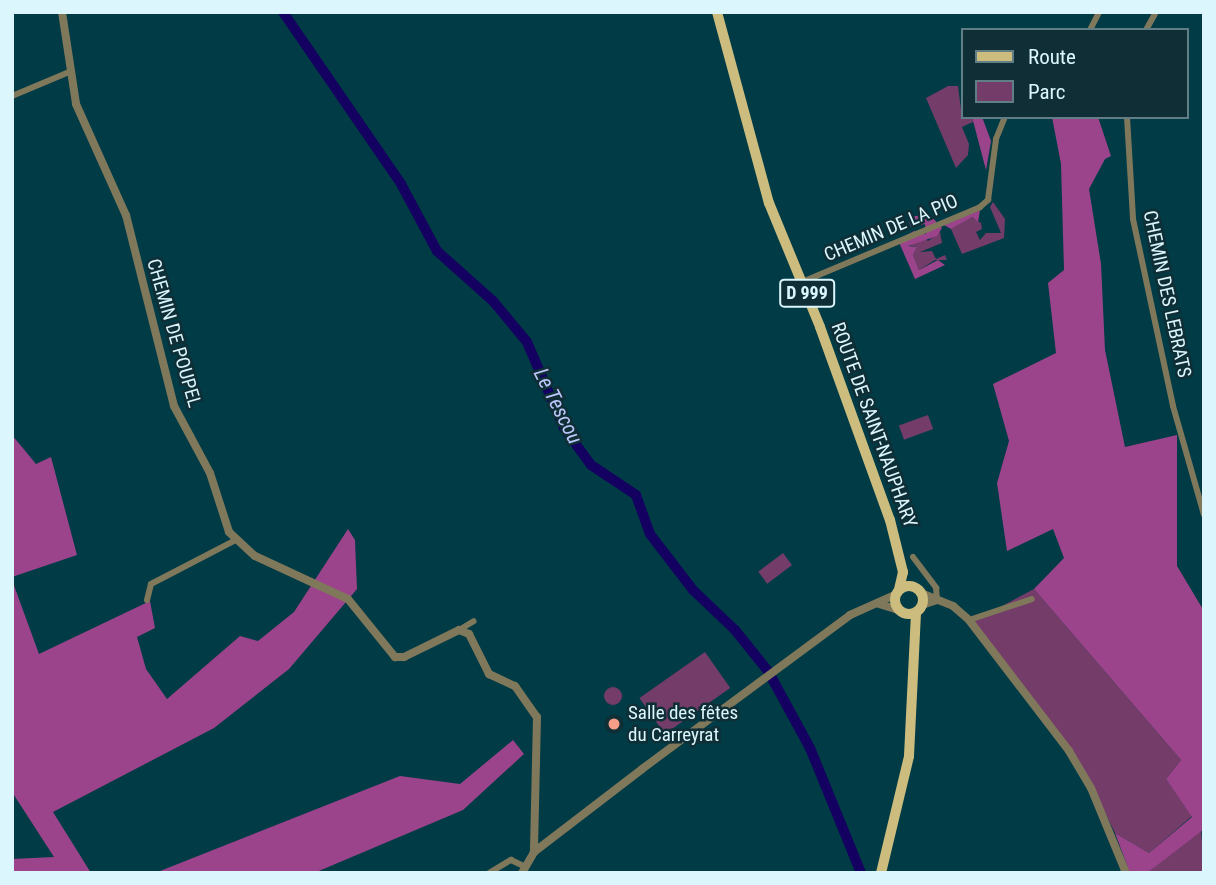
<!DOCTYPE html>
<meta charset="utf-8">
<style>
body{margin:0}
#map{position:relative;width:1216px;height:885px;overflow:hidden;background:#003b46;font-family:"Roboto Condensed",sans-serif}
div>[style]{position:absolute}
.green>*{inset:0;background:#743c69;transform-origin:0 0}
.round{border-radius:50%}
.forest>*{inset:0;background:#9c448b}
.river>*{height:10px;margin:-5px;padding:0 5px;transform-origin:5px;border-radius:5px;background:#140060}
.minor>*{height:6px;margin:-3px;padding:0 3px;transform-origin:3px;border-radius:3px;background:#80785b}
.tertiary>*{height:8px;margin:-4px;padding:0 4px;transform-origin:4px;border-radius:4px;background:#80785b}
.primary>*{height:10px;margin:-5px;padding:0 5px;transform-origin:5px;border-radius:5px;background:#ccbc7e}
.primary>.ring{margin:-5px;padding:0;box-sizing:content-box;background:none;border:10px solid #ccbc7e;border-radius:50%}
.dots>*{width:19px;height:19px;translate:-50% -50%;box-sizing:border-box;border:4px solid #0f2e36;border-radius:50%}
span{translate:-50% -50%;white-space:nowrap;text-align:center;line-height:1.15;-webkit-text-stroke:5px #0f2e36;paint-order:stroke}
.shield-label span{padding:2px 5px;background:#0f2e36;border:2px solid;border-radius:5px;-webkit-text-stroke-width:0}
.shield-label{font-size:18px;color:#dcf6fd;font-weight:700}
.street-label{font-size:19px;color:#dcf6fd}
.poi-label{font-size:19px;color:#dcf6fd}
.left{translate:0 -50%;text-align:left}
.water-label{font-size:21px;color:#bdc8fa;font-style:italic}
.frame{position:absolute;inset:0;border:14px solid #dcf6fd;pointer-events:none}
.legend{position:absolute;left:961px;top:28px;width:228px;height:91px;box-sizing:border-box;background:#0f2e36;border:2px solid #617e86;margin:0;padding:9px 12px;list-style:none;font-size:21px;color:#dcf6fd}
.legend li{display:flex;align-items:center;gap:14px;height:35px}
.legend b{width:35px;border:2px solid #617e86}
</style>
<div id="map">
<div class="green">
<div style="clip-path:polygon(948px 86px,958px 86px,962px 117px,972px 117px,973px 122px,962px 127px,969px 144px,968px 155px,956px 168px,926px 98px)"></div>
<div style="clip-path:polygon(993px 202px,1005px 219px,1004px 238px,962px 254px,951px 229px,971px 217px,981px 223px,982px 229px,976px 232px,980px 240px,986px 233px,1001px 233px,990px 207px)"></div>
<div style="clip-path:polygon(940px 232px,942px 243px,920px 252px,932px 251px,936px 259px,945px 255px,947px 260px,935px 260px,919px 270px,913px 255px,917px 247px,908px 245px,924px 238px,928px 241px)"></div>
<div style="left:928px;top:415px;width:15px;height:31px;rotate:70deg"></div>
<div style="left:783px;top:553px;width:15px;height:31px;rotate:53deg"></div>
<div style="clip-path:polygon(1034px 589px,1181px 760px,1166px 779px,1192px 816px,1149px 853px,1115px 833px,1082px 766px,974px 621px)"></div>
<div style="left:705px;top:652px;width:44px;height:80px;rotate:55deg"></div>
<div class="round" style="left:604px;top:687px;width:18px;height:18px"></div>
<div style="clip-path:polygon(1201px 828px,1204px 873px,1147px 873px)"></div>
</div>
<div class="forest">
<div style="clip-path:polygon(972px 117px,982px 117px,991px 141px,986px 170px)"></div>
<div style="clip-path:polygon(1052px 117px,1098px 117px,1111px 156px,1105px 159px,1089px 189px,1101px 264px,1105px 350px,1125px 447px,1177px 435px,1177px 566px,1204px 611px,1204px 829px,1147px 873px,1130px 873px,1115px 833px,1149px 853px,1192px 817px,1166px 779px,1181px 760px,1034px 589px,1064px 558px,1053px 529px,1007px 551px,997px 483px,1009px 441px,993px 384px,1056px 353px,1048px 283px,1064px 270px,1061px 164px)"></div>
<div style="clip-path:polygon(980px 210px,978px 222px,972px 217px,951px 229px,944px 225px)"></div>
<div style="clip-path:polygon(930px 215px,942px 228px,937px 236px,908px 246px,917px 247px,913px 255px,919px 270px,938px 260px,945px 265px,915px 279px,898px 240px,914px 231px,926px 234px,925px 224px,911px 227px,909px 222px,915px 216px)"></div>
<div style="clip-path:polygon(12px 435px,36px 464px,51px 457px,77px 555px,12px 577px)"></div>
<div style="clip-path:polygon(348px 529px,355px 540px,357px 589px,289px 669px,214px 728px,53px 812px,91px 873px,12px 873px,12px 859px,54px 857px,12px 792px,12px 580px,39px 654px,150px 601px,155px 628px,137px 637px,146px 669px,167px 699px,240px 636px,258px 641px,294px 612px)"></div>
<div style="clip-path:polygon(513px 740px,524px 754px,463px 810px,314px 873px,155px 873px,400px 776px,460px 784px)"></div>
</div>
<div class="river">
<div style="left:283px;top:12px;width:209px;rotate:55.5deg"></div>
<div style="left:401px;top:184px;width:76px;rotate:61.8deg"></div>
<div style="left:437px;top:251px;width:75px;rotate:41.8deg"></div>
<div style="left:493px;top:301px;width:53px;rotate:50.3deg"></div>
<div style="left:527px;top:342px;width:94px;rotate:66.7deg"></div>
<div style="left:564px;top:428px;width:46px;rotate:53.9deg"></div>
<div style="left:591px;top:465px;width:54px;rotate:33.7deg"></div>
<div style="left:636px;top:495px;width:41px;rotate:70.3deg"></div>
<div style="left:650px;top:534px;width:71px;rotate:52.5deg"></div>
<div style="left:693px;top:590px;width:58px;rotate:43.6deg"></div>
<div style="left:735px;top:630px;width:53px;rotate:51.2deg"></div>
<div style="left:768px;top:671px;width:88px;rotate:61.4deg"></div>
<div style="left:810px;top:748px;width:135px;rotate:67.8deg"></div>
</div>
<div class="minor">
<div style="left:1090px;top:30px;width:20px;rotate:-63deg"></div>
<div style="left:1146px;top:30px;width:21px;rotate:-61deg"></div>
<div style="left:12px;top:96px;width:62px;rotate:-22.8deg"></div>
<div style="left:1127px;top:117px;width:102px;rotate:86.6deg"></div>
<div style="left:1133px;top:219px;width:191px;rotate:77.9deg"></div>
<div style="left:1173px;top:406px;width:113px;rotate:74.1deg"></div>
<div style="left:802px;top:282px;width:193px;rotate:-22.8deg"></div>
<div style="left:980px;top:207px;width:11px;rotate:-41deg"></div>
<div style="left:988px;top:200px;width:62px;rotate:-82.5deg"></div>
<div style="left:996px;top:139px;width:24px;rotate:-68deg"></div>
<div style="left:913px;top:557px;width:39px;rotate:53deg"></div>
<div style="left:936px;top:588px;width:12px;rotate:85deg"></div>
<div style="left:147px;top:600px;width:16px;rotate:-76deg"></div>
<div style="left:151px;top:584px;width:93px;rotate:-27.4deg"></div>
<div style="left:969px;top:620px;width:66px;rotate:-18.4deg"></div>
<div style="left:459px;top:630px;width:17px;rotate:-31deg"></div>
<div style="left:489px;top:873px;width:26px;rotate:-31deg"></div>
<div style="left:511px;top:860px;width:14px;rotate:25deg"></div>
</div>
<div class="tertiary">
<div style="left:62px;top:12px;width:93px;rotate:81.3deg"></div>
<div style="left:76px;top:104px;width:122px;rotate:65.8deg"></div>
<div style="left:126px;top:215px;width:197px;rotate:75.9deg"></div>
<div style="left:174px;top:406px;width:76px;rotate:61.8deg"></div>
<div style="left:210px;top:473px;width:62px;rotate:72.1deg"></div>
<div style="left:229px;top:532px;width:35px;rotate:43deg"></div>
<div style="left:255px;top:556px;width:102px;rotate:24.8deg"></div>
<div style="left:348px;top:599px;width:75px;rotate:51deg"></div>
<div style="left:395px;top:657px;width:9px"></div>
<div style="left:404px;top:657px;width:61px;rotate:-26.1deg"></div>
<div style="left:459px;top:630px;width:11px;rotate:22deg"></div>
<div style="left:469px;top:634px;width:45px;rotate:63.4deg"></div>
<div style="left:489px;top:674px;width:29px;rotate:25deg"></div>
<div style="left:515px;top:686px;width:38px;rotate:55deg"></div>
<div style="left:537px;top:717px;width:135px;rotate:91.3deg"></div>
<div style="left:921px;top:593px;width:35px;rotate:22deg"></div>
<div style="left:953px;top:606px;width:21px;rotate:41deg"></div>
<div style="left:969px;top:620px;width:165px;rotate:52.6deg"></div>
<div style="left:1069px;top:751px;width:43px;rotate:59.3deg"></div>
<div style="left:1091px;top:788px;width:92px;rotate:67.6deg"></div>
<div style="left:879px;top:604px;width:21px;rotate:17deg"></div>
<div style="left:922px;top:605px;width:16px;rotate:-18deg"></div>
<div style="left:522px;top:873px;width:24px;rotate:-60deg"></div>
<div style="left:534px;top:852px;width:136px;rotate:-37.5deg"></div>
<div style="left:642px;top:769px;width:259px;rotate:-36.5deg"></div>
<div style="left:850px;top:615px;width:51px;rotate:-24.1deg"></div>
</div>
<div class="primary">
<div style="left:717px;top:12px;width:198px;rotate:74.8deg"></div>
<div style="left:769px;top:203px;width:134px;rotate:67.6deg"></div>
<div style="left:820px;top:327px;width:205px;rotate:70.1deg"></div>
<div style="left:890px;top:520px;width:54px;rotate:76deg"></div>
<div style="left:903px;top:572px;width:18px;rotate:103deg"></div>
<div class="ring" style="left:895px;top:586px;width:18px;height:18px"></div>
<div style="left:881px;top:873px;width:120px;rotate:-76.5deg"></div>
<div style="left:909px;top:756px;width:144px;rotate:-87.2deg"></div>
</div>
<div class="dots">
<div style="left:614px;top:724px;background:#f49e88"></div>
</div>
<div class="shield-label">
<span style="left:807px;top:293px">D 999</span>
</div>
<div class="street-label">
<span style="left:891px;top:228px;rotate:-23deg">CHEMIN DE LA PIO</span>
<span style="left:1167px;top:294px;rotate:78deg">CHEMIN DES LEBRATS</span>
<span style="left:174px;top:333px;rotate:74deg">CHEMIN DE POUPEL</span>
<span style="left:874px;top:425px;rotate:70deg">ROUTE DE SAINT-NAUPHARY</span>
</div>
<div class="poi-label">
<span class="left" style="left:628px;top:724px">Salle des fêtes<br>du Carreyrat</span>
</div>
<div class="water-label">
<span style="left:558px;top:406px;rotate:63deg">Le Tescou</span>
</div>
<div class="frame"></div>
<ul class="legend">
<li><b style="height:9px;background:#ccbc7e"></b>Route</li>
<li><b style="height:19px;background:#743c69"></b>Parc</li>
</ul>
</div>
